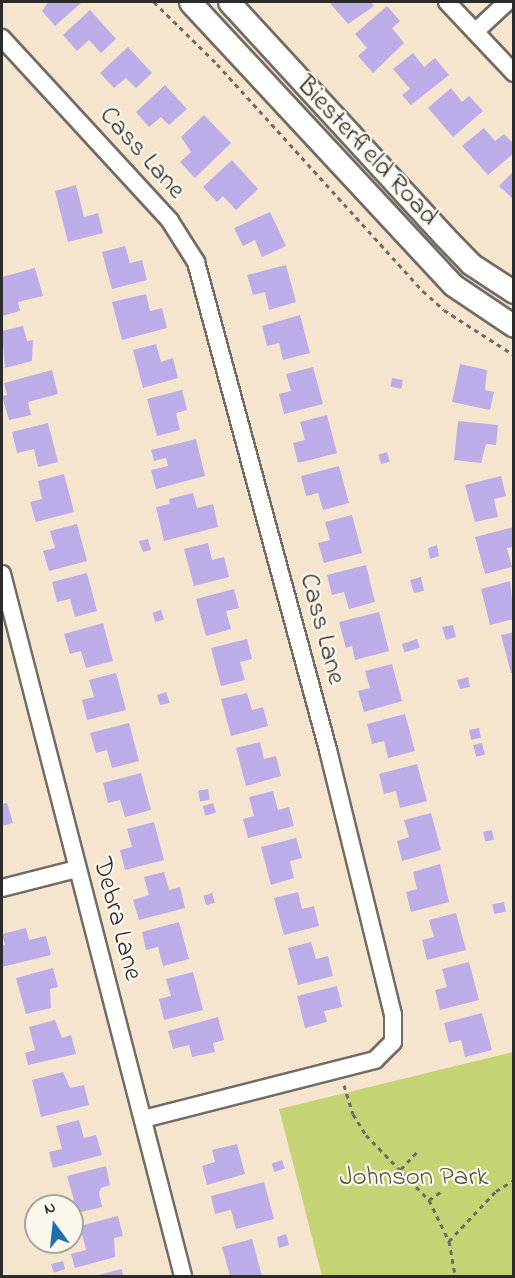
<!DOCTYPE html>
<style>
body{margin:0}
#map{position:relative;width:515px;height:1278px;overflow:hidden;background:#f6e5ce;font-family:"Indie Flower",sans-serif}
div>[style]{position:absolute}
.green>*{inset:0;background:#c6d375}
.building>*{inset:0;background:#bcade9;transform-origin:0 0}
.path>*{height:3px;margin-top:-1.5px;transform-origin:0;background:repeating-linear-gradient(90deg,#726c64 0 4.5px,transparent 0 9px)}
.roads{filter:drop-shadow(2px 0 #726c64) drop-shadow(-2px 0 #726c64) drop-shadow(0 2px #726c64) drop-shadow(0 -2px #726c64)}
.minor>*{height:16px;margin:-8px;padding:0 8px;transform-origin:8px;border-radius:8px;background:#fff}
.tertiary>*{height:21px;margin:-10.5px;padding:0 10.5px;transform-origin:10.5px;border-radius:10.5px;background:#fff}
span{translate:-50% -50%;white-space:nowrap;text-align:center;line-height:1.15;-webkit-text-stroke:4.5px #fbf7ec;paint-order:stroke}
.street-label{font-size:27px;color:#2b2b2b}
.park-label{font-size:27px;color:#52553e}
.frame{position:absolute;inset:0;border:3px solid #2b2b2b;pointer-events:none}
.north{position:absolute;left:24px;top:1194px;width:60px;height:60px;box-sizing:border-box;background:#fbf7ec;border:2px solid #a8a59f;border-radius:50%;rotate:345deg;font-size:16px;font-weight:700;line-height:24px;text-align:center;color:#2b2b2b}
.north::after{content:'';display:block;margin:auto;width:21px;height:27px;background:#1f6fb2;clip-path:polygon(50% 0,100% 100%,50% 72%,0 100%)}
</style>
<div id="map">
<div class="green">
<div style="clip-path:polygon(513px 1052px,513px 1276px,322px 1276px,279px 1109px)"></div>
</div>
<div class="building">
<div style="clip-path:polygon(48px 2px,82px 2px,55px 26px,42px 11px)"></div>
<div style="clip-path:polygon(329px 2px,371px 2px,374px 6px,348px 24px)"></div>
<div style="clip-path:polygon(387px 6px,400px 21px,392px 28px,404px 43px,373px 73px,358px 56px,367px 48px,355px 34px)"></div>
<div style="clip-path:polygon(90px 10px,116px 39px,101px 53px,89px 40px,77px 51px,63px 35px)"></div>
<div style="clip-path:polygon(128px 47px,152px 73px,136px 88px,126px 78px,114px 88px,100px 73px)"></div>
<div style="clip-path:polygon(413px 53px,424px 67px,435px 58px,449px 75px,411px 105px,402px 95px,410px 89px,393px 69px)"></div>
<div style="clip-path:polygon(165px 85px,187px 109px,169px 125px,161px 117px,149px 127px,136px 112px)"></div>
<div style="clip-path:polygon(451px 88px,462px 102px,469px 96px,483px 111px,453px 137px,428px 108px)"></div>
<div style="clip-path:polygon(204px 115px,231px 143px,195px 178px,180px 162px,191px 152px,181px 137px)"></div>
<div style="clip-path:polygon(484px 128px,495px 141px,504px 134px,514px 144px,514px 153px,488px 175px,462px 146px)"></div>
<div style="clip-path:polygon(232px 160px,258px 189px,236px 210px,223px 196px,217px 202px,203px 187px)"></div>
<div style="clip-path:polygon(514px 171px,514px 200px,499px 186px)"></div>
<div style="clip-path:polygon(76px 185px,84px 217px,98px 213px,103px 233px,68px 242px,55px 191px)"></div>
<div style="clip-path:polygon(270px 212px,286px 246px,262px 257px,255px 240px,243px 246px,234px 228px)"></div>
<div style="clip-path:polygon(125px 246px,130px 263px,142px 260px,147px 280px,112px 289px,102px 252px)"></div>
<div style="clip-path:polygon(286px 265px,296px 302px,269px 310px,265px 292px,253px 295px,247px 275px)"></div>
<div style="clip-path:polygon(35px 268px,43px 296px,18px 302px,20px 311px,2px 316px,2px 277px)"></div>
<div style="clip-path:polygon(146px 294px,150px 311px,162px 308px,167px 328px,122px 340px,112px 302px)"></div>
<div style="clip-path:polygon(300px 315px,310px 353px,283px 360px,279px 343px,267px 346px,262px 326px)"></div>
<div style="clip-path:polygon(23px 326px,27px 341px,33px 340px,32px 361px,5px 368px,2px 331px)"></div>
<div style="clip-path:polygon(156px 344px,161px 362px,173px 358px,178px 378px,143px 388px,133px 350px)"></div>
<div style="clip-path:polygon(460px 364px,487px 370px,485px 390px,494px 392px,490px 410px,452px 402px)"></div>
<div style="clip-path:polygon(313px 367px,323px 404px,284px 414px,279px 394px,291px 391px,286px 374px)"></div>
<div style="clip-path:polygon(52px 370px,58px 394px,28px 402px,31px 415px,9px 420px,2px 396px,7px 395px,4px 383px)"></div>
<div style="left:392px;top:378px;width:11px;height:9px;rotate:10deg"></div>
<div style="clip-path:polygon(182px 390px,187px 410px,176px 413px,180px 430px,157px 436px,147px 399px)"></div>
<div style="clip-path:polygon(327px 415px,337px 453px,298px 463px,293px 443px,305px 440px,300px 422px)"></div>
<div style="clip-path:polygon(458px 421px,498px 425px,496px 445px,486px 444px,481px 463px,454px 460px)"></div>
<div style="clip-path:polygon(48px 423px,58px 462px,38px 467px,34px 449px,17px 453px,12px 432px)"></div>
<div style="clip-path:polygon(196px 439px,205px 476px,156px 489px,151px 470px,168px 466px,166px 458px,154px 461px,151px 450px)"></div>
<div style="left:387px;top:452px;width:10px;height:9px;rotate:73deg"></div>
<div style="clip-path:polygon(339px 466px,349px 503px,323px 510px,318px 493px,306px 496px,301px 476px)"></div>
<div style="clip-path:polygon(64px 474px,74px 512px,36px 522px,30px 502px,42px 499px,38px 481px)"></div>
<div style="clip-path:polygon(501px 476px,506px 496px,494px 499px,498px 517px,475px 522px,465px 485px)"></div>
<div style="clip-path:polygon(193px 493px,197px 508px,213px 504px,218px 527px,164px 541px,156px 507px,170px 504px,169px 499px)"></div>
<div style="clip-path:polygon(352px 515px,362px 553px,324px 563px,318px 543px,330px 540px,325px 522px)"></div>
<div style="clip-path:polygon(77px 524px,87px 561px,49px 571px,43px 551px,55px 548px,50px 531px)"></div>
<div style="clip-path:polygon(514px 527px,514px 547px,507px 548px,512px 567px,485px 574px,475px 537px)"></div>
<div style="clip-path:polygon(148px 539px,151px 550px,143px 552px,139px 541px)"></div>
<div style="clip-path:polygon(208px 543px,212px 560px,224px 557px,229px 577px,194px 586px,184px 549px)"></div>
<div style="clip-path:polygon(437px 545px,439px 556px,430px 559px,428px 548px)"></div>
<div style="clip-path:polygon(366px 565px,375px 602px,349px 609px,344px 592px,332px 595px,327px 575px)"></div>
<div style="clip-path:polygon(87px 573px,97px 611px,75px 617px,70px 599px,57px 602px,52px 582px)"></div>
<div style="clip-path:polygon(421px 577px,424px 591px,414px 593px,410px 580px)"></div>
<div style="clip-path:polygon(510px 581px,514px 619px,490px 625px,481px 589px)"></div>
<div style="clip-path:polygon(234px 589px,239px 608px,226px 611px,231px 629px,206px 636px,196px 599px)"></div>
<div style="left:161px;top:610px;width:10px;height:9px;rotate:73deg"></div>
<div style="clip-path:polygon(379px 612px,389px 651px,355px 660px,352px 646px,346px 648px,339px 622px)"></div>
<div style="clip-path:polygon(103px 623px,113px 661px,86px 668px,81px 651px,70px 654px,64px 634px)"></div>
<div style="clip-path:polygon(453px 625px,456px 637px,446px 640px,442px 627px)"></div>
<div style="clip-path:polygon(514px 632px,514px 672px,511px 673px,501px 635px)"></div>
<div style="clip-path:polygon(247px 639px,252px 659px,240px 662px,245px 680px,221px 686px,211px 648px)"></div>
<div style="left:417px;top:639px;width:9px;height:16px;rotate:72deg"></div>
<div style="clip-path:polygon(392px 664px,402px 701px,364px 712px,358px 691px,370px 688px,365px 671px)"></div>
<div style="clip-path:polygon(116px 673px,126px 710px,87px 720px,82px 700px,94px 697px,89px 680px)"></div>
<div style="clip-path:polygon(468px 677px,470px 687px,460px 689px,457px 680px)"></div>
<div style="clip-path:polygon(166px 692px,170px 703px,160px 705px,157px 695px)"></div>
<div style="clip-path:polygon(247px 693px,252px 710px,263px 707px,268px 726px,231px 736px,221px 699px)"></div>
<div style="clip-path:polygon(405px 714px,415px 751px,388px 758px,384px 741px,372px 744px,367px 724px)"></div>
<div style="clip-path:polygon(129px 723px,139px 761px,112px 768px,107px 750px,96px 753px,90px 733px)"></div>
<div style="left:479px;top:728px;width:10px;height:10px;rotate:79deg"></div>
<div style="clip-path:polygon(260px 742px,264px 759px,276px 756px,281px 776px,246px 786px,236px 748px)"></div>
<div style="left:482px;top:743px;width:12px;height:9px;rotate:76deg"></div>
<div style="clip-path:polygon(417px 764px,427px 801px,400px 808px,396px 791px,384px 794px,379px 774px)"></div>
<div style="clip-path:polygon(141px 773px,151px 810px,125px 817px,120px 800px,108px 803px,103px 783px)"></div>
<div style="left:208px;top:789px;width:11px;height:10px;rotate:80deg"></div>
<div style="clip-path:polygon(273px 791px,278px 810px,289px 807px,294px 826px,248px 838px,243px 819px,254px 816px,249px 797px)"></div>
<div style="clip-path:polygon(7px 803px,13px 823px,2px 826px,2px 804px)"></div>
<div style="left:213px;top:803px;width:10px;height:11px;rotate:73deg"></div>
<div style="clip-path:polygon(431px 813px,441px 850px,402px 861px,397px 841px,409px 837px,404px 820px)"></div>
<div style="clip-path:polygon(154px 822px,164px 860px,125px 870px,120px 850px,132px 847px,127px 829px)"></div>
<div style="left:492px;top:830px;width:10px;height:9px;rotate:79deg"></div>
<div style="clip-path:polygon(296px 838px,302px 858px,290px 861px,294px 878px,271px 885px,261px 847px)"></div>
<div style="clip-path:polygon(440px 864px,449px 902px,411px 912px,406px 892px,417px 889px,413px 872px)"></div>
<div style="clip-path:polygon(164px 872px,169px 890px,180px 887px,185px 908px,139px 920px,133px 900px,149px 895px,144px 877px)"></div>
<div style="clip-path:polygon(298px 892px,302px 909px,314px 906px,319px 926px,284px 935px,274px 898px)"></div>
<div style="left:212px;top:893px;width:10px;height:9px;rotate:73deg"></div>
<div style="left:504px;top:902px;width:10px;height:12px;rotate:79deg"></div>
<div style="clip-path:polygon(456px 913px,466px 950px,427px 960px,422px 940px,434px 937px,429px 920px)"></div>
<div style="clip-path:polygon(179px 922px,189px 959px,163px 966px,158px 947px,146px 950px,142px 932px)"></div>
<div style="clip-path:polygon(26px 928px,29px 940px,46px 936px,51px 955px,2px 967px,2px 945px,5px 945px,2px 934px)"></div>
<div style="clip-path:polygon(311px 942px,316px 959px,328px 956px,333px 976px,298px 985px,288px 948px)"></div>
<div style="clip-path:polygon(469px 962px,479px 1000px,440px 1010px,435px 990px,447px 987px,442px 969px)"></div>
<div style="clip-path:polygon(53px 968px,58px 987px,50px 989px,51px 1008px,26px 1014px,16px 978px)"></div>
<div style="clip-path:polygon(193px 972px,203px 1010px,164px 1020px,159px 999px,171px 996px,166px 979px)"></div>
<div style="clip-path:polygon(337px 986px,342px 1007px,324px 1011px,327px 1022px,305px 1028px,297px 996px)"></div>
<div style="clip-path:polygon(482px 1013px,492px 1050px,465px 1057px,461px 1040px,449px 1043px,444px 1023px)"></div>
<div style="clip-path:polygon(218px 1017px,224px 1040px,213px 1043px,215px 1052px,192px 1057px,189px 1045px,173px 1049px,168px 1031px)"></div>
<div style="clip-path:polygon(55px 1020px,62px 1038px,71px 1035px,76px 1054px,28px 1065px,25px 1053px,35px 1050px,29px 1027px)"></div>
<div style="clip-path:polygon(63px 1072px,70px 1088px,84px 1085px,89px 1105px,41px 1117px,32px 1080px)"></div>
<div style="clip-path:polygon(79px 1120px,84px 1138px,96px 1135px,102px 1155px,53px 1168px,49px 1152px,62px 1149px,56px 1126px)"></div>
<div style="clip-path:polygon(237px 1144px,245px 1174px,207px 1185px,202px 1166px,215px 1162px,212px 1150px)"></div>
<div style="left:282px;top:1160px;width:9px;height:11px;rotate:72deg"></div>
<div style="clip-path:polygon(106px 1166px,110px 1185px,101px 1188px,99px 1193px,102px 1207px,72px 1214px,72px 1206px,62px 1206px,74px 1200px,67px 1176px)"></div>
<div style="clip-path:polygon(264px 1182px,274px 1219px,236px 1229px,231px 1210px,215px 1214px,211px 1196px)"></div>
<div style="clip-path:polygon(118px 1216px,123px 1236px,114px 1238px,115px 1257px,75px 1268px,71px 1254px,86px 1250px,80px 1226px)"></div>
<div style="clip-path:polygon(286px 1234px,289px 1245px,279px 1248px,277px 1237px)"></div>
<div style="clip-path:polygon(252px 1239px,262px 1276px,230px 1276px,222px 1247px)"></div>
<div style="clip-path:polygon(63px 1261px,65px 1269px,54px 1273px,51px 1264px)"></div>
<div style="clip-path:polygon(122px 1269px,123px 1276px,94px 1276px)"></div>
</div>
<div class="path">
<div style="left:154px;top:2px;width:88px;rotate:44.5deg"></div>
<div style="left:217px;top:64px;width:307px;rotate:47.8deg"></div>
<div style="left:423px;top:291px;width:28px;rotate:42deg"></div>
<div style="left:444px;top:310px;width:83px;rotate:32.7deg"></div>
<div style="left:344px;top:1085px;width:30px;rotate:73deg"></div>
<div style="left:353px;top:1114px;width:25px;rotate:58deg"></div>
<div style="left:366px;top:1135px;width:91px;rotate:45.9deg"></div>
<div style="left:429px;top:1200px;width:46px;rotate:64deg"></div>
<div style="left:449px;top:1241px;width:36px;rotate:80deg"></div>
<div style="left:401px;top:1169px;width:23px;rotate:-47deg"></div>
<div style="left:429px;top:1200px;width:16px;rotate:-35deg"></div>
<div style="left:449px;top:1241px;width:69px;rotate:-46.8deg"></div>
<div style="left:496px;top:1191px;width:21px;rotate:-31deg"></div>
</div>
<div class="roads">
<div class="minor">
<div style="left:447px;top:2px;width:98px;rotate:46.7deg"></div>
<div style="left:476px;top:31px;width:42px;rotate:-43.1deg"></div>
<div style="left:2px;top:38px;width:248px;rotate:47.4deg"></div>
<div style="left:170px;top:221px;width:49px;rotate:57.6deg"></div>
<div style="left:196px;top:262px;width:506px;rotate:74.86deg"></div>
<div style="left:328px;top:750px;width:273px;rotate:76.2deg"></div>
<div style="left:393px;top:1015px;width:27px;rotate:90deg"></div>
<div style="left:393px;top:1042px;width:25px;rotate:135deg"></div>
<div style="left:375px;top:1060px;width:239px;rotate:165.7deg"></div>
<div style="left:2px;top:574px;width:725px;rotate:75.54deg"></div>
<div style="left:2px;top:888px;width:77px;rotate:-14.2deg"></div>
</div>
<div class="tertiary">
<div style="left:190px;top:2px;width:386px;rotate:47.1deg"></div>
<div style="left:453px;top:285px;width:73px;rotate:33.9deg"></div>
<div style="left:229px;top:2px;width:319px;rotate:47.4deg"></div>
<div style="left:445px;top:237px;width:37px;rotate:46deg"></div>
<div style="left:471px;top:264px;width:51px;rotate:33.1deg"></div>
</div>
</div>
<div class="street-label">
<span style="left:367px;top:151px;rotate:47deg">Biesterfield Road</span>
<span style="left:142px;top:153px;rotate:48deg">Cass Lane</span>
<span style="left:322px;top:629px;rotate:75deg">Cass Lane</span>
<span style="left:117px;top:919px;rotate:75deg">Debra Lane</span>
</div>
<div class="park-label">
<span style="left:414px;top:1178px">Johnson Park</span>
</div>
<div class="frame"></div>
<div class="north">N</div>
</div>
